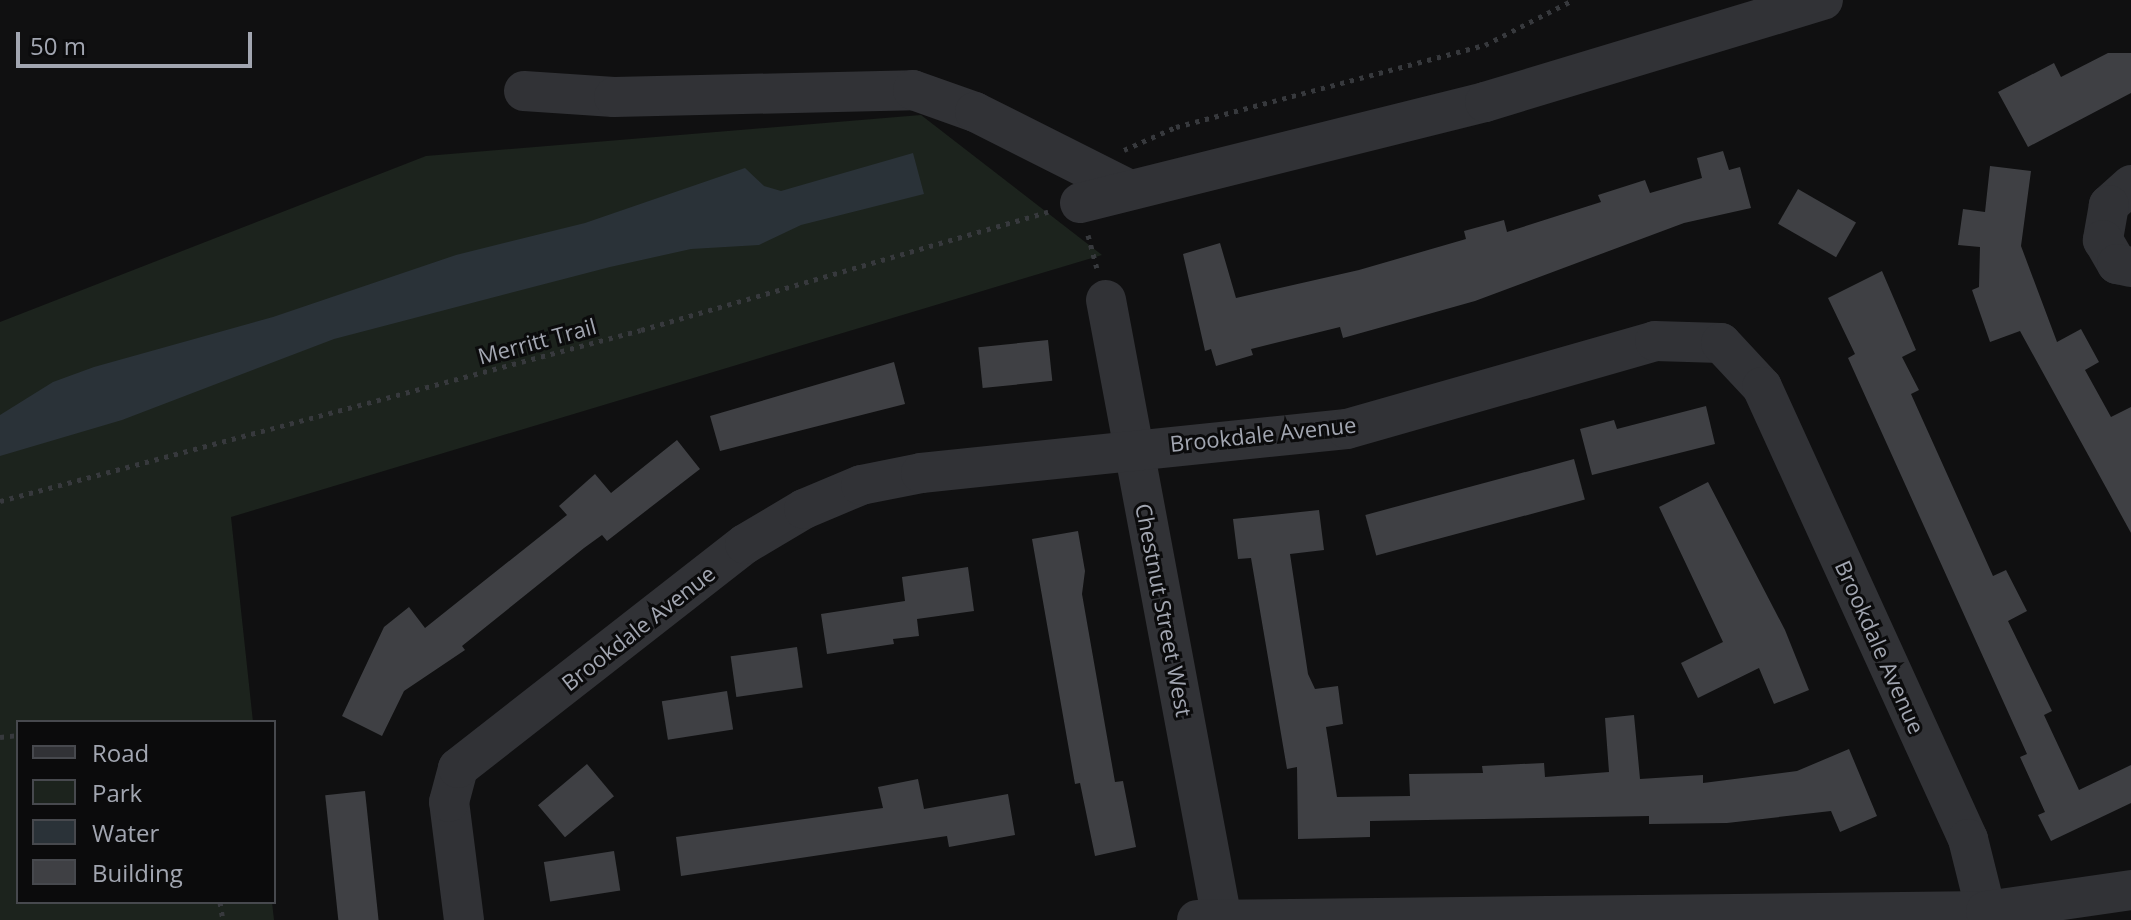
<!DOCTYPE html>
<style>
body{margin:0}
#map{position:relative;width:2131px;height:920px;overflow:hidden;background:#101011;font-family:"Open Sans",sans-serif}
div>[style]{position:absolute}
.green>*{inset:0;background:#1c231d}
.water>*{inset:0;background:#2a3238}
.building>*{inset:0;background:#3f4044;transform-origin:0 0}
.path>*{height:5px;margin-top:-2.5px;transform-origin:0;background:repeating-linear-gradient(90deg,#37393d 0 4px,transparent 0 10px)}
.minor>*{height:40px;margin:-20px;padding:0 20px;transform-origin:20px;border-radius:20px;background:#313236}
span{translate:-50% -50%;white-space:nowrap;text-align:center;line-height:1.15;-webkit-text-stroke:6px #0b0b0c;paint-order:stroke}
.street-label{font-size:22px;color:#a2a6b1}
.legend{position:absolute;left:16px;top:720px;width:260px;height:184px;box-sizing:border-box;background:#0b0b0c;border:2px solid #47494e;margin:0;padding:10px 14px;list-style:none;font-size:24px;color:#a2a6b1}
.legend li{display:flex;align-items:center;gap:16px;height:40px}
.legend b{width:40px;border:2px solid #47494e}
.scale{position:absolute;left:16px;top:32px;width:236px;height:36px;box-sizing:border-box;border:4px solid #a2a6b1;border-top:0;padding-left:10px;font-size:24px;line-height:28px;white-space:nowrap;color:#a2a6b1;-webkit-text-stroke:6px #0b0b0c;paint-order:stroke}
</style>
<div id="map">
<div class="green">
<div style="clip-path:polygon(921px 115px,1102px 255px,231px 517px,253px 722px,18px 722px,18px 902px,272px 902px,274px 920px,0 920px,0 322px,426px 156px)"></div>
</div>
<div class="water">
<div style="clip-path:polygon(913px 153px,924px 194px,801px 225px,759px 245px,691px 249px,610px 267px,334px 339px,122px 420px,0 456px,0 415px,53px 382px,94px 367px,273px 317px,456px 255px,585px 223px,745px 168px,764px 186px,781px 191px)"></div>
</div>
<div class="building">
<div style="clip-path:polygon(2108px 53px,2131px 53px,2131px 93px,2028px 147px,1998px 92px,2054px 63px,2061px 77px)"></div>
<div style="clip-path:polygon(1723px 151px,1729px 170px,1740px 167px,1751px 208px,1684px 223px,1475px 301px,1343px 338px,1340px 327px,1251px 349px,1253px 355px,1216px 366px,1211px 349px,1205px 351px,1183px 254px,1220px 243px,1236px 298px,1359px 270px,1466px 239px,1464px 231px,1504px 220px,1507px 232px,1601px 202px,1598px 195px,1645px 180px,1650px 193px,1702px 178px,1697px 158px)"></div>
<div style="clip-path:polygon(1990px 166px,2031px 171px,2021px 246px,2057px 342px,2081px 329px,2099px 362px,2085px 370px,2111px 417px,2131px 407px,2131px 533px,2020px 331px,1990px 342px,1972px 290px,1979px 287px,1980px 247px,1958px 245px,1963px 209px,1985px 212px)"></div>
<div style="left:1798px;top:189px;width:67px;height:40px;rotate:30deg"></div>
<div style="clip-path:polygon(1882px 271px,1916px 350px,1902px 357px,1919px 390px,1911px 394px,1993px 576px,2006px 570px,2027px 611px,2008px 621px,2052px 711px,2044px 715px,2079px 790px,2131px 765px,2131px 803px,2051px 841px,2038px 815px,2045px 812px,2020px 757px,2027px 754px,1848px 358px,1855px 354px,1828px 298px)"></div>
<div style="left:1048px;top:340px;width:41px;height:70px;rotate:84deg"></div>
<div style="clip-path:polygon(894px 362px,905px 404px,720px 451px,710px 416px)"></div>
<div style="clip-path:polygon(1706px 406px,1715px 444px,1592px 475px,1580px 429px,1614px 420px,1617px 429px)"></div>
<div style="clip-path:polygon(677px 440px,700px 469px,607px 541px,602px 535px,584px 548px,462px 646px,465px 650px,404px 691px,382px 736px,342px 716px,384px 627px,409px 607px,425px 628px,567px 515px,559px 506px,595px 474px,611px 493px)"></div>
<div style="left:1574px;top:459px;width:42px;height:216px;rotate:75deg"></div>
<div style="clip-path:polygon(1708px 482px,1785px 630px,1809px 690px,1774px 704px,1759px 668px,1698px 698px,1681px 663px,1723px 642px,1659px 507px)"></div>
<div style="clip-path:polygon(1319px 510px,1324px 550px,1290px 554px,1308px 674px,1315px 689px,1338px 686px,1343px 724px,1326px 727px,1337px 797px,1410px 796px,1409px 774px,1483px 773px,1482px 766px,1544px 763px,1545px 777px,1609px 772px,1605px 718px,1634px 715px,1640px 779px,1703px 775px,1703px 783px,1797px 771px,1849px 749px,1877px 816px,1840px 832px,1831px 811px,1727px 823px,1649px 824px,1649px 816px,1370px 821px,1370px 837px,1298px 839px,1297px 767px,1287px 769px,1251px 558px,1238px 559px,1233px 519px)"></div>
<div style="clip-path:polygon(1078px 531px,1085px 571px,1082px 594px,1115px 782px,1123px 781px,1136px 847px,1095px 856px,1080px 783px,1075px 784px,1032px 539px)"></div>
<div style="clip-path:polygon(968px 567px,974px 611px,917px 619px,919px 636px,893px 639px,894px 644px,827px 654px,821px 614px,905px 601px,902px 577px)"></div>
<div style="left:797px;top:647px;width:41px;height:67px;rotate:82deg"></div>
<div style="left:727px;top:691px;width:39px;height:66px;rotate:81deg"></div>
<div style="left:587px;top:764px;width:42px;height:64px;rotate:50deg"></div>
<div style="clip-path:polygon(918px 779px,924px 809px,1008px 794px,1015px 835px,949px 847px,947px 836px,681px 876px,676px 837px,883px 808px,878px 787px)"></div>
<div style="left:365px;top:791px;width:130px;height:40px;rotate:84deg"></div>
<div style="left:614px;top:851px;width:40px;height:71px;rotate:81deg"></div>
</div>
<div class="path">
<div style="left:1124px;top:150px;width:57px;rotate:-23.9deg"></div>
<div style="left:1176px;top:127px;width:320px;rotate:-14.9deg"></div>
<div style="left:1485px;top:45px;width:99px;rotate:-27.1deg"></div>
<div style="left:1088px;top:235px;width:34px;rotate:75deg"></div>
<div style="left:0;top:501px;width:663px;rotate:-14.94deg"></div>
<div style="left:641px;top:330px;width:424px;rotate:-16.2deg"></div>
<div style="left:0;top:737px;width:18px;rotate:-6deg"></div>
<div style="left:220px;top:902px;width:18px;rotate:81deg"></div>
</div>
<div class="minor">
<div style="left:524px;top:91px;width:90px;rotate:3.8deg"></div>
<div style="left:614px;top:97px;width:299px;rotate:-1.3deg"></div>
<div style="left:913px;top:90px;width:66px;rotate:19.5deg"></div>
<div style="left:975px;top:112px;width:167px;rotate:26.7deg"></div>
<div style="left:2131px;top:185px;width:30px;rotate:138deg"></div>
<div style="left:2109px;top:205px;width:36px;rotate:100deg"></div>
<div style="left:2103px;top:240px;width:28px;rotate:60deg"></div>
<div style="left:2117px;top:264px;width:14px;rotate:12deg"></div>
<div style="left:1080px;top:203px;width:417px;rotate:-14deg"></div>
<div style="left:1485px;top:102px;width:353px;rotate:-16.8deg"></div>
<div style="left:1106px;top:300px;width:631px;rotate:79.4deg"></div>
<div style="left:464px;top:920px;width:119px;rotate:-97.2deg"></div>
<div style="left:449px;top:802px;width:35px;rotate:-75deg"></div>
<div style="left:458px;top:768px;width:364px;rotate:-38deg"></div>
<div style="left:745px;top:544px;width:69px;rotate:-30.7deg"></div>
<div style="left:804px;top:509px;width:62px;rotate:-22.8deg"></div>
<div style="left:861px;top:485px;width:61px;rotate:-11.3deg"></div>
<div style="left:921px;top:473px;width:428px;rotate:-5.9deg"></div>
<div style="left:1347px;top:429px;width:320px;rotate:-15.9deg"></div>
<div style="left:1655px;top:341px;width:66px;rotate:1.7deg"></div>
<div style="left:1721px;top:343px;width:60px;rotate:47deg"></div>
<div style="left:1762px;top:387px;width:497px;rotate:65.5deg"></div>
<div style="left:1968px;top:839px;width:74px;rotate:76deg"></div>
<div style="left:1197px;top:920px;width:789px;rotate:-0.65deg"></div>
<div style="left:1986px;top:911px;width:147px;rotate:-8.2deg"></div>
</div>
<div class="street-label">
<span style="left:537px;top:341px;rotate:-15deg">Merritt Trail</span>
<span style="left:1263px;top:434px;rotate:-6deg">Brookdale Avenue</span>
<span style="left:1164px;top:610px;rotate:79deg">Chestnut Street West</span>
<span style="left:638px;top:628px;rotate:-38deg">Brookdale Avenue</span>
<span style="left:1880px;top:647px;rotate:66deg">Brookdale Avenue</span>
</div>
<ul class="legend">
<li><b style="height:10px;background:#313236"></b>Road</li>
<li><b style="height:22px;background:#1c231d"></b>Park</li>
<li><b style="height:22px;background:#2a3238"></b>Water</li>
<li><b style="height:22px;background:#3f4044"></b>Building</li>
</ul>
<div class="scale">50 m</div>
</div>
